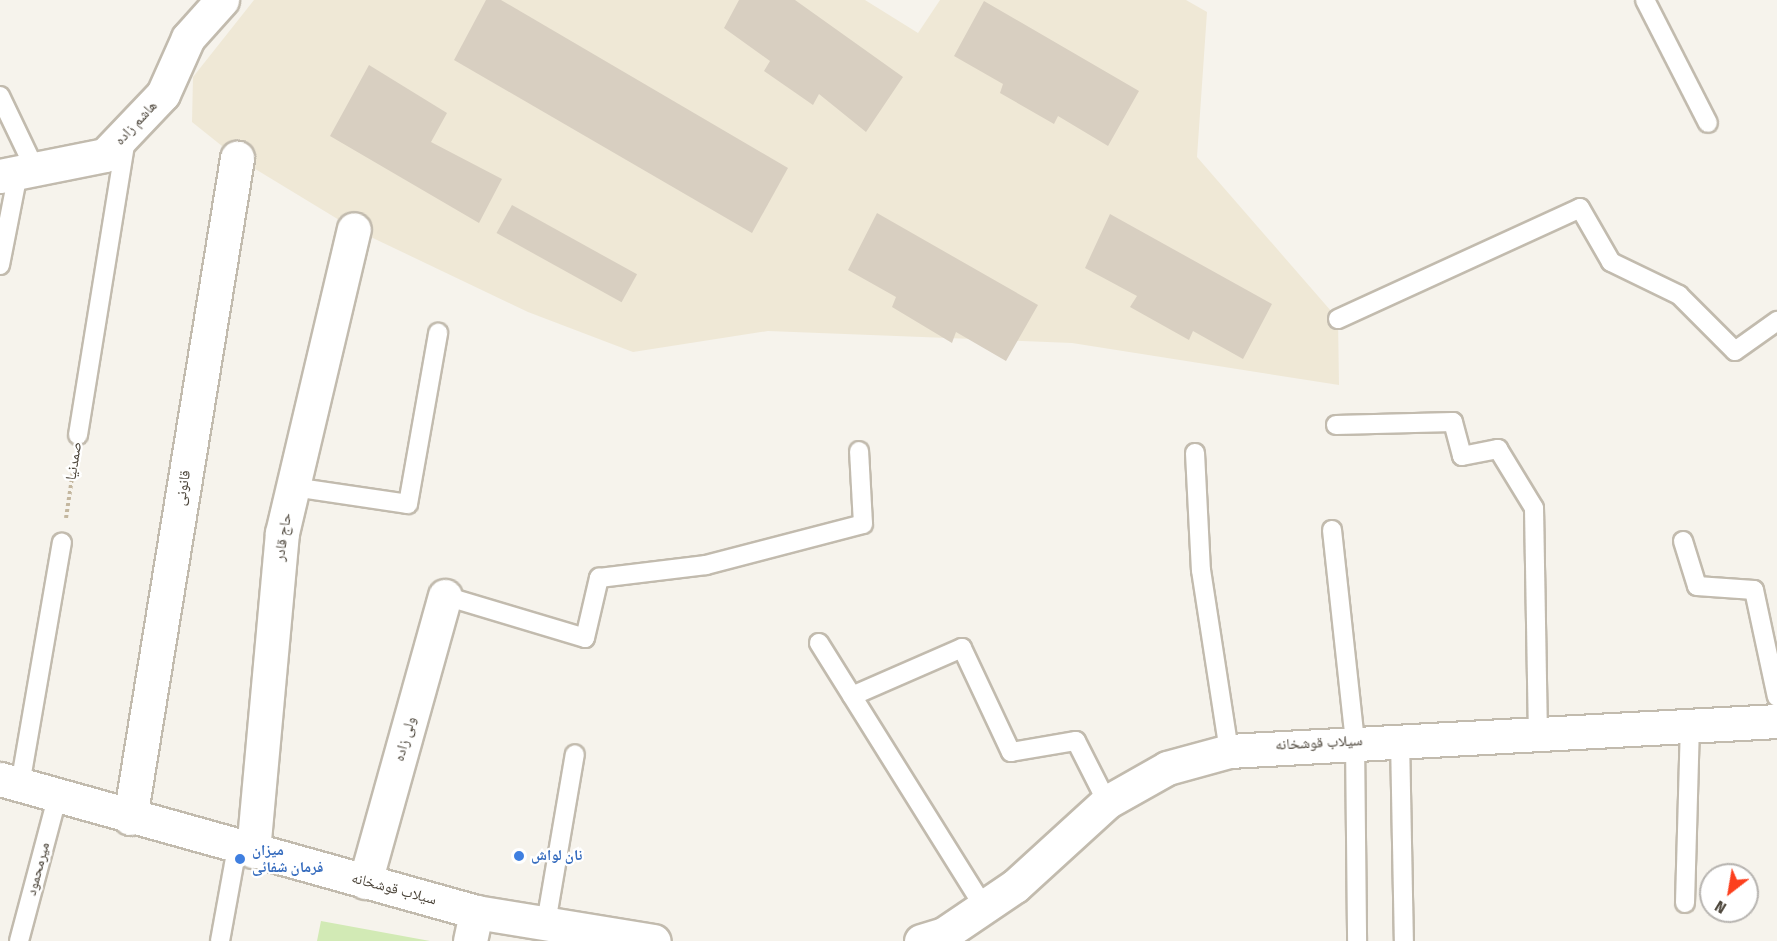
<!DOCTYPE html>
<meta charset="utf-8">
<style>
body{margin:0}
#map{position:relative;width:1777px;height:941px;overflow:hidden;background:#f6f3ec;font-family:"Fira Sans Condensed","Noto Naskh Arabic",sans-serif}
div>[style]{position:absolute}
.education>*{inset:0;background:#efe8d6}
.green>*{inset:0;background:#d2eab5}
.building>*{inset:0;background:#d8cfc1;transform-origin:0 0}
.path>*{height:4px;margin-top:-2px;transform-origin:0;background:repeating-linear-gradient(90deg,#c4b79f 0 3px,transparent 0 6px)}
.roads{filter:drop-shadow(2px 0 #c2bbae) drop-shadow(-2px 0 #c2bbae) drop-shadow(0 2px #c2bbae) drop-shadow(0 -2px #c2bbae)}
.service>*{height:18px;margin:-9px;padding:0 9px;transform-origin:9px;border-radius:9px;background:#fff}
.minor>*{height:33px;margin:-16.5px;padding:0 16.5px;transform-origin:16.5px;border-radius:16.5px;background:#fff}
.tertiary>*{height:33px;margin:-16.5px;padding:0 16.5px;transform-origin:16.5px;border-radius:16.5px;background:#fff}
.dots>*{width:16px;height:16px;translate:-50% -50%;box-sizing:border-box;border:3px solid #fff;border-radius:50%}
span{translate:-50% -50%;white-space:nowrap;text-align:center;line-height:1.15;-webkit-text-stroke:4.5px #fff;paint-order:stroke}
.street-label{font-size:15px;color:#4b4439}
.shop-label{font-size:15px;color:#366cbe;font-weight:700}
.left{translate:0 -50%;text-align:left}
.north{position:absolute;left:1699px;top:863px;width:60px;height:60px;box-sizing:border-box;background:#fff;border:2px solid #b7b4b0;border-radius:50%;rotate:211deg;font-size:16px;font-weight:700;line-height:24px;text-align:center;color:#4b4439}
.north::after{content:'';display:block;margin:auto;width:21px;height:27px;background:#fc3f1d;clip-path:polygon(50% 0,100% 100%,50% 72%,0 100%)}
</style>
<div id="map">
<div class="education">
<div style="clip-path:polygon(254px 0,865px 0,918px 33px,940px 0,1186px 0,1207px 12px,1197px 157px,1338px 319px,1339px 385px,1072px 343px,768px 331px,633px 352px,528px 312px,354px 229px,237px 158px,192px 122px,193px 77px)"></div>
</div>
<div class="green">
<div style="clip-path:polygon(321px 921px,430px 941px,317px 941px)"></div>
</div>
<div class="building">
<div style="clip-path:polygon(486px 0,501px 0,788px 168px,752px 233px,454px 60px)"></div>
<div style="clip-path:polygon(739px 0,795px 0,903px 77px,866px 132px,819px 94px,813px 105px,764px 71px,770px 61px,724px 28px)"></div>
<div style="clip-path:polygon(984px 1px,1139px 91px,1108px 146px,1058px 116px,1054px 124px,1000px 93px,1003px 84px,954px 56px)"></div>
<div style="clip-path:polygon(369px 65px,447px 113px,431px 142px,502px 179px,479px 223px,330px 136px)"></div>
<div style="left:512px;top:205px;width:143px;height:32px;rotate:29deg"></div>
<div style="clip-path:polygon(877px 213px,1038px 305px,1006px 361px,956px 332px,952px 343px,892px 307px,896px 297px,848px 270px)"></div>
<div style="clip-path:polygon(1110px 214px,1272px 304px,1243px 359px,1193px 331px,1189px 340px,1130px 307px,1137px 296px,1085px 268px)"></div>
</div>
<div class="path">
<div style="left:66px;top:518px;width:61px;rotate:-81.5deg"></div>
</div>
<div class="roads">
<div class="service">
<div style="left:1645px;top:0;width:138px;rotate:62.9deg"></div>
<div style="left:0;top:96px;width:81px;rotate:64.4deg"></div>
<div style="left:0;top:265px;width:94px;rotate:-78.9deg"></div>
<div style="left:1338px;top:319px;width:266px;rotate:-24.6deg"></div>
<div style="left:1580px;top:208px;width:62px;rotate:60.1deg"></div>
<div style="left:1611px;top:262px;width:76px;rotate:25.9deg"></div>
<div style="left:1679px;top:295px;width:79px;rotate:45deg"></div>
<div style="left:1735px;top:351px;width:52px;rotate:-35.5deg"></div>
<div style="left:1336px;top:425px;width:117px;rotate:-1.5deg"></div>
<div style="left:1453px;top:422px;width:35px;rotate:75deg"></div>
<div style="left:1462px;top:456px;width:37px;rotate:-11deg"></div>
<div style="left:1498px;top:449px;width:69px;rotate:58.6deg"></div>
<div style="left:1534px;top:508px;width:224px;rotate:89deg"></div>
<div style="left:78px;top:435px;width:301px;rotate:-80.8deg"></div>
<div style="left:1195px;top:453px;width:117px;rotate:87.1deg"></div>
<div style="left:1201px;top:570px;width:183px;rotate:81.2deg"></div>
<div style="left:293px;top:487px;width:116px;rotate:8.4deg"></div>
<div style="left:408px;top:504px;width:174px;rotate:-80deg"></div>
<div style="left:1332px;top:530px;width:212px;rotate:83.8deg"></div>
<div style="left:1355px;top:741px;width:200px;rotate:89.4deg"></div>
<div style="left:1683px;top:541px;width:47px;rotate:72.7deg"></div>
<div style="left:1697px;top:586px;width:57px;rotate:4deg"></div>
<div style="left:1754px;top:590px;width:109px;rotate:77.9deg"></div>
<div style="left:445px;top:596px;width:146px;rotate:16.7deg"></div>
<div style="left:585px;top:638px;width:62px;rotate:-76.9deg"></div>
<div style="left:599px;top:578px;width:108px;rotate:-6.9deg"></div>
<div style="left:706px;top:565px;width:162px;rotate:-14.6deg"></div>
<div style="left:863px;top:524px;width:73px;rotate:-93.1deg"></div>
<div style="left:819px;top:643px;width:311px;rotate:58deg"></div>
<div style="left:852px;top:696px;width:120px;rotate:-23.6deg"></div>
<div style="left:962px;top:648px;width:115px;rotate:64.8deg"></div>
<div style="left:1011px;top:752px;width:66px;rotate:-9.6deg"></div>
<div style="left:1076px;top:741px;width:68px;rotate:63.1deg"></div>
<div style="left:1400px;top:739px;width:202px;rotate:88.9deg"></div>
<div style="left:20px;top:785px;width:246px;rotate:-80.2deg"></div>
<div style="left:1685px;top:903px;width:177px;rotate:-88.4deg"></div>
<div style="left:546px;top:923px;width:171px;rotate:-80.3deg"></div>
<div style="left:19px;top:941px;width:148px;rotate:-75.1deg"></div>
<div style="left:220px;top:941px;width:96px;rotate:-79.7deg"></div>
</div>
<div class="minor">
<div style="left:130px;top:818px;width:669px;rotate:-80.79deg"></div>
<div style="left:253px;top:851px;width:319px;rotate:-84.8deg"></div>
<div style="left:282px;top:533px;width:312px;rotate:-76.7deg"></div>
<div style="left:365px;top:882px;width:297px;rotate:-74.4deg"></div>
</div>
<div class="tertiary">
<div style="left:0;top:176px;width:107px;rotate:-11.3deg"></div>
<div style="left:105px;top:155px;width:84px;rotate:-46.4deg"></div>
<div style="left:163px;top:94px;width:61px;rotate:-65.9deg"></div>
<div style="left:188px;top:38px;width:51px;rotate:-48.2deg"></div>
<div style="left:0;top:779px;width:494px;rotate:15.6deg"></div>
<div style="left:476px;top:912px;width:180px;rotate:9.3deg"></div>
<div style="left:470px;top:941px;width:30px;rotate:-78deg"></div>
<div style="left:921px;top:941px;width:24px;rotate:-17deg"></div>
<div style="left:944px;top:934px;width:86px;rotate:-34.1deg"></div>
<div style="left:1015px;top:886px;width:125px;rotate:-42.4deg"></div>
<div style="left:1107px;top:802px;width:69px;rotate:-29.5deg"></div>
<div style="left:1167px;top:768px;width:64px;rotate:-15.3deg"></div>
<div style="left:1229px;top:751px;width:549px;rotate:-3.13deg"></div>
</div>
</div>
<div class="dots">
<div style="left:519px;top:856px;background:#3f7fe0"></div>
<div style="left:240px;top:859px;background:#3f7fe0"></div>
</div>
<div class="street-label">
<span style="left:136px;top:123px;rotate:-47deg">هاشم زاده</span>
<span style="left:74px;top:461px;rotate:-81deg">صمدنیا</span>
<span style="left:183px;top:488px;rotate:-81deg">قانونی</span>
<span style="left:283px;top:537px;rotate:-81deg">حاج قادر</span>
<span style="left:405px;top:739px;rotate:-74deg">ولی زاده</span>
<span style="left:1319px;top:743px;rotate:-3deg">سیلاب قوشخانه</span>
<span style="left:38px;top:869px;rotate:-75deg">میرمحمود</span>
<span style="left:394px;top:889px;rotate:15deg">سیلاب قوشخانه</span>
</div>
<div class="shop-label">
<span class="left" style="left:252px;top:859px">میزان<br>فرمان شفائی</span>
<span class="left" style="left:531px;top:856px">نان لواش</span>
</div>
<div class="north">N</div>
</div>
